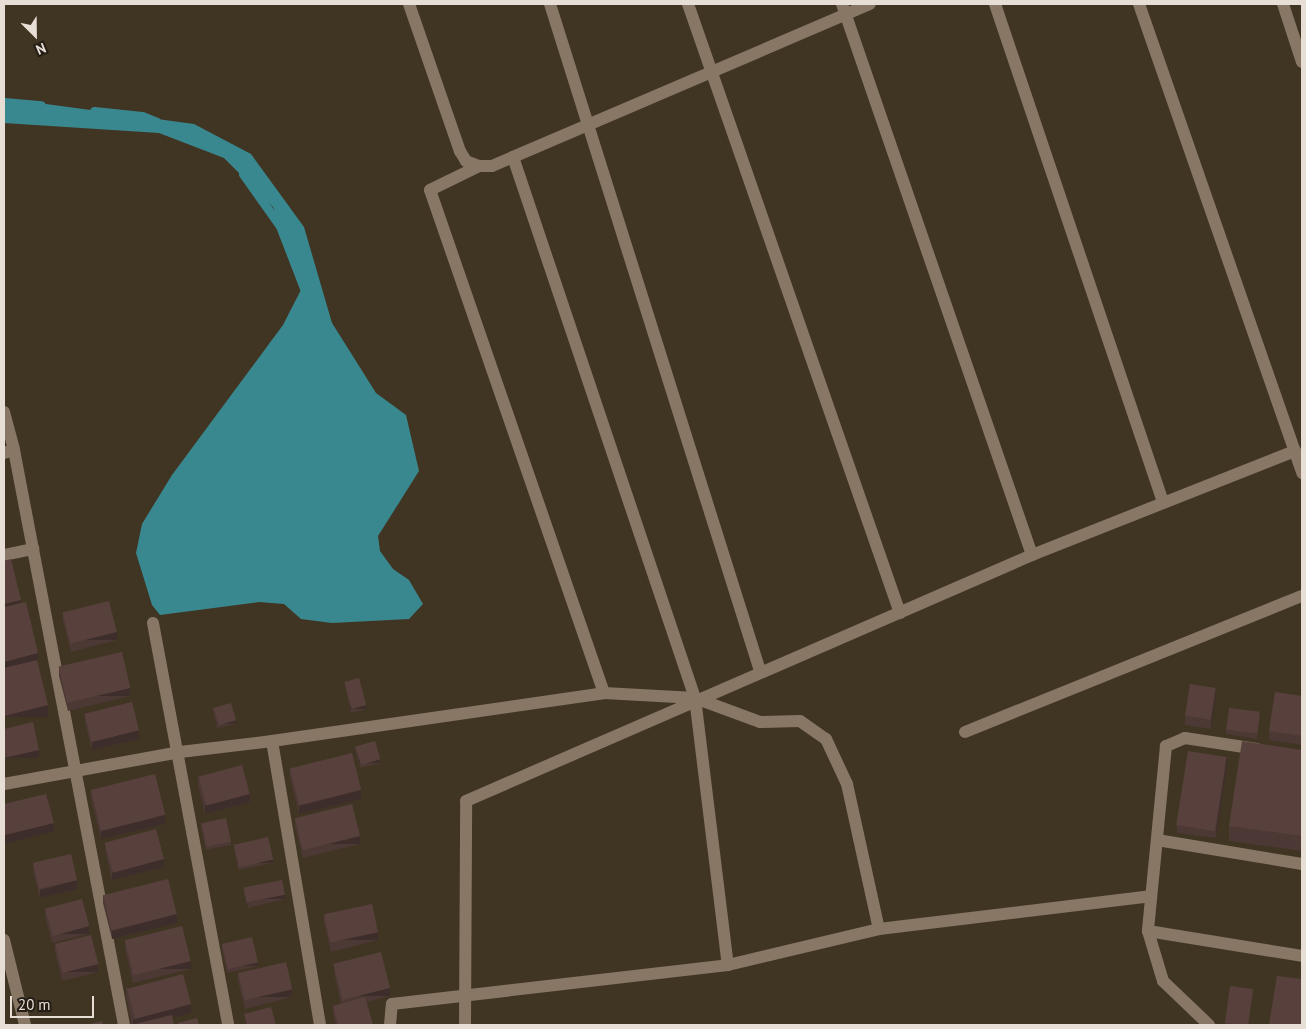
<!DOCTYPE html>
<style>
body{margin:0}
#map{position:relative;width:1306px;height:1029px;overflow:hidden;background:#403523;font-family:"PT Sans",sans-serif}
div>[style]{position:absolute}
.water>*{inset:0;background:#3a888f}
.stream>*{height:9px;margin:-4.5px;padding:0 4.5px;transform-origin:4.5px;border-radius:4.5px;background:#3a888f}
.minor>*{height:12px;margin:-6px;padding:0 6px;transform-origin:6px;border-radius:6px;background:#887765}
.wall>*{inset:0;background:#4c3834}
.shaded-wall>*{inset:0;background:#3e2e2b;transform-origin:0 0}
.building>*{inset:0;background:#58413d;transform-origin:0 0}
span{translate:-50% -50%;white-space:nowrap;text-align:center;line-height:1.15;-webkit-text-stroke:4px #231d16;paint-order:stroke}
.frame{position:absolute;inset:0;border:5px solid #e7dfd5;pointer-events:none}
.north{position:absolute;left:10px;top:10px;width:50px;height:50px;-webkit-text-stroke:4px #231d16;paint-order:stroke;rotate:157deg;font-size:14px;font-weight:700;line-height:20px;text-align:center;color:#e7dfd5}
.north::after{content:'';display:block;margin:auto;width:18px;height:22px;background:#e7dfd5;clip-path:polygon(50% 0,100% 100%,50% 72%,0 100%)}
.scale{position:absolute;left:10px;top:996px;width:84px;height:22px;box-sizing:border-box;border:2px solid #e7dfd5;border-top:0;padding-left:6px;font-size:15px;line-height:18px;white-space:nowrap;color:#e7dfd5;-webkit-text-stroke:4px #231d16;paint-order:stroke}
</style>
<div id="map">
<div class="water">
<div style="clip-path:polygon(4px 104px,46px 104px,194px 124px,251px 154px,304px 227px,332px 323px,376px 393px,406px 415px,419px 471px,378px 536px,380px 551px,393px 569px,409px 580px,423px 604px,409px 619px,332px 623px,301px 619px,284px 604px,259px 602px,160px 615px,152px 605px,136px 553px,142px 524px,172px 475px,283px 325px,305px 282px,273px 207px,224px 158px,159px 133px,4px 123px)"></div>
</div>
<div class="stream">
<div style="left:4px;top:102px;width:37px;rotate:5deg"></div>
<div style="left:94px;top:111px;width:48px;rotate:5.9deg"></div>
<div style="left:142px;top:116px;width:16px;rotate:22deg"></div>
<div style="left:243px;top:174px;width:64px;rotate:54.6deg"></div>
<div style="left:280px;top:226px;width:75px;rotate:68.9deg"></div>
</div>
<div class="minor">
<div style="left:409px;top:4px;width:156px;rotate:70.9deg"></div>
<div style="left:460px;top:151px;width:12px;rotate:59deg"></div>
<div style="left:466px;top:161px;width:14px;rotate:21deg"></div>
<div style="left:479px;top:166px;width:13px"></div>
<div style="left:492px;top:166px;width:411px;rotate:-23.2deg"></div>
<div style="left:550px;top:4px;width:699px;rotate:72.52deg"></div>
<div style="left:688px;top:4px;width:645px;rotate:70.81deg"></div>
<div style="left:842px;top:4px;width:583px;rotate:70.97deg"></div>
<div style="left:995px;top:4px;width:526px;rotate:71.36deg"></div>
<div style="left:1139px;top:4px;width:497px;rotate:70.8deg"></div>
<div style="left:1283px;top:4px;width:61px;rotate:71.9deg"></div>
<div style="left:513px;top:157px;width:571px;rotate:71.41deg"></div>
<div style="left:695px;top:698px;width:269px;rotate:83deg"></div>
<div style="left:4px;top:412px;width:39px;rotate:75deg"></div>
<div style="left:4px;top:453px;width:10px;rotate:-17deg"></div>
<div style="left:14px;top:450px;width:585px;rotate:79.17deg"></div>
<div style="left:4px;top:555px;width:30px;rotate:-12deg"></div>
<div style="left:153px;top:623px;width:409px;rotate:79.4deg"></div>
<div style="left:604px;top:693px;width:91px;rotate:3.1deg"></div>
<div style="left:695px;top:698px;width:69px;rotate:20.3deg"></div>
<div style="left:760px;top:722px;width:40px;rotate:-1.4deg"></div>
<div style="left:800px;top:721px;width:32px;rotate:35deg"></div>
<div style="left:826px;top:739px;width:50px;rotate:65deg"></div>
<div style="left:847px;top:784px;width:148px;rotate:77.6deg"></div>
<div style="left:965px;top:732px;width:363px;rotate:-22deg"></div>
<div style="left:272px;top:741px;width:335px;rotate:-8.2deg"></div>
<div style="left:604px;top:693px;width:532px;rotate:-109.08deg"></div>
<div style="left:430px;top:190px;width:55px;rotate:-26.1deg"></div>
<div style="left:1257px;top:749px;width:73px;rotate:-171.3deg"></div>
<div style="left:1185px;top:738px;width:21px;rotate:157deg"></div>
<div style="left:1166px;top:746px;width:186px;rotate:95.6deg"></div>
<div style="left:1148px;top:931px;width:156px;rotate:9.2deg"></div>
<div style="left:4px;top:784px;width:179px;rotate:-10.3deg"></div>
<div style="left:180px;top:752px;width:93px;rotate:-6.8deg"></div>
<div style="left:272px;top:741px;width:288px;rotate:80.4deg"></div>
<div style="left:1157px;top:840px;width:147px;rotate:9.4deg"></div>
<div style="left:1148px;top:931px;width:52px;rotate:73.3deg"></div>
<div style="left:1163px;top:981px;width:64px;rotate:43.7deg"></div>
<div style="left:4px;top:940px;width:88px;rotate:76.1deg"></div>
<div style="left:390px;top:1025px;width:21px;rotate:-85deg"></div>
<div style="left:392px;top:1004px;width:338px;rotate:-6.6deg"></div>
<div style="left:728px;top:965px;width:155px;rotate:-13.4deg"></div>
<div style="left:879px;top:929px;width:273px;rotate:-6.9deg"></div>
<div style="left:465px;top:1025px;width:224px;rotate:-89.7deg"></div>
<div style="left:466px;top:801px;width:617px;rotate:-23.49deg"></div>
<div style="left:1032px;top:555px;width:283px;rotate:-21.6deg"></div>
</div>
<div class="wall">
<div style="clip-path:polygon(63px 613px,117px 640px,71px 652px,63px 621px)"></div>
<div style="clip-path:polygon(59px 667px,130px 696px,68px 711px,59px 676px)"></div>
<div style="clip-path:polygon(345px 682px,366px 709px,351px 713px,345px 686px)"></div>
<div style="clip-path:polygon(1216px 696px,1211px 729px,1185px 725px,1185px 716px)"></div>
<div style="clip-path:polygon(1302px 696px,1302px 745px,1269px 740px,1269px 731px)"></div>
<div style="clip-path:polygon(213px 707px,236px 724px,217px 728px,213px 711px)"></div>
<div style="clip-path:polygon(85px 714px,139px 739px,92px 750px,85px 722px)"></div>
<div style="clip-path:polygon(1260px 716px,1257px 739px,1226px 734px,1226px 730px)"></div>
<div style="clip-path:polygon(355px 745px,380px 763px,360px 768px,355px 749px)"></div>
<div style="clip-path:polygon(1302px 750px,1302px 851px,1229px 841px,1229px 826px)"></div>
<div style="clip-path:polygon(1227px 766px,1216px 838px,1177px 833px,1177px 825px)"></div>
<div style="clip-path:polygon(290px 769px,361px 799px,299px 814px,290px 777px)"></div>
<div style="clip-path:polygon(198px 776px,250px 802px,205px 814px,198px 784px)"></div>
<div style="clip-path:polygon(91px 790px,165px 824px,101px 839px,91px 798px)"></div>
<div style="clip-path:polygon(295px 819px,360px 844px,303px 858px,295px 827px)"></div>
<div style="clip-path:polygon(201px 823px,231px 841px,231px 845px,206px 850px,201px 827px)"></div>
<div style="clip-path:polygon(105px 842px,164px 867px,112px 880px,105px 850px)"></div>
<div style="clip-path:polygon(234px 844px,273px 863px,238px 870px,234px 848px)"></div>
<div style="clip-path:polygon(33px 863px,77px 889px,40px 898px,33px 872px)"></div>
<div style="clip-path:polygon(244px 889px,285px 899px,248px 908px,244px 894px)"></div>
<div style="clip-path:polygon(103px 895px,177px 923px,112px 939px,103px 903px)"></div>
<div style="clip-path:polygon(45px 908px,89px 934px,52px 943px,45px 916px)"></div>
<div style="clip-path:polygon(324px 915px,378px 940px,331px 952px,324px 923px)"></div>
<div style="clip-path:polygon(125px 940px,191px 969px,133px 983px,125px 948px)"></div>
<div style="clip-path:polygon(55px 943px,98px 972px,62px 981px,55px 952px)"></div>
<div style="clip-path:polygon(222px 945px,258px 966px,227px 973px,222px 949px)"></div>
<div style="clip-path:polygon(334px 964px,390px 996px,367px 1002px,373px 1025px,336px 1025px,333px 1014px,333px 1006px,341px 1004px,334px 972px)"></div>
<div style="clip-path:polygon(238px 973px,292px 997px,245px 1009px,238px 981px)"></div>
<div style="clip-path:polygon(126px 987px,191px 1013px,172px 1017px,132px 1025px,126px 996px)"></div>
<div style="clip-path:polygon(1253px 993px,1248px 1025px,1225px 1025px,1225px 1023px)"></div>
</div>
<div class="shaded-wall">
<div style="clip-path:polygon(21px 600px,21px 608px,4px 612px,4px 604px)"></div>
<div style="left:117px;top:632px;width:8px;height:48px;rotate:90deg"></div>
<div style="clip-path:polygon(38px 653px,38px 665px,4px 674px,4px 662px)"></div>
<div style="left:130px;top:688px;width:8px;height:64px;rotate:90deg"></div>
<div style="clip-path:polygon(1216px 688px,1216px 696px,1211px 729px,1211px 720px)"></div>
<div style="left:48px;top:705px;width:12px;height:45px;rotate:90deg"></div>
<div style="left:366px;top:705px;width:4px;height:16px;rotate:90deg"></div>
<div style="left:236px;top:720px;width:4px;height:19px;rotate:90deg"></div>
<div style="clip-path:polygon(139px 730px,139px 739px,92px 750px,92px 742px)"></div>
<div style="left:39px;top:750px;width:8px;height:36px;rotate:90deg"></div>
<div style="clip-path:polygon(1227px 757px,1227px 766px,1216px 838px,1216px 830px)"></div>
<div style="left:380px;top:759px;width:4px;height:21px;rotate:90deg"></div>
<div style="clip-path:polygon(361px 790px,361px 799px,299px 814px,299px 806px)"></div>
<div style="clip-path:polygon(250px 794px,250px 802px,205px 814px,205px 805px)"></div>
<div style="clip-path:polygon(165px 815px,165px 824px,101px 839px,101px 831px)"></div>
<div style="clip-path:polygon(54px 823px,54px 831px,5px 844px,5px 835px)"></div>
<div style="left:360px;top:836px;width:8px;height:59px;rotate:90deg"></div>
<div style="clip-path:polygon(164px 859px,164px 867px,112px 880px,112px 871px)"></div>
<div style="left:273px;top:859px;width:4px;height:36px;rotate:90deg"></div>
<div style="clip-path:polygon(77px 880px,77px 889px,40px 898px,40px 890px)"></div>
<div style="left:285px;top:895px;width:4px;height:38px;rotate:90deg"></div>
<div style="clip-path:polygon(177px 914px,177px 923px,112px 939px,112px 931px)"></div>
<div style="left:89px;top:926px;width:8px;height:38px;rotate:90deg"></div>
<div style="left:378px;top:932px;width:8px;height:49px;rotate:90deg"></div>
<div style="left:191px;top:961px;width:8px;height:60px;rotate:90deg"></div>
<div style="left:258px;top:962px;width:4px;height:32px;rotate:90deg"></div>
<div style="left:98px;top:964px;width:8px;height:37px;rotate:90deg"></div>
<div style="left:390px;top:988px;width:8px;height:49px;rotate:90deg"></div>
<div style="left:292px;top:989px;width:8px;height:49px;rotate:90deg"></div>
<div style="clip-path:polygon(191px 1004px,191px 1013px,140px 1025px,133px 1025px,133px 1019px)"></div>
</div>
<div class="building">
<div style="clip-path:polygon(11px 559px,21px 600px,4px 604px,4px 561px)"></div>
<div style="left:109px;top:601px;width:32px;height:48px;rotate:76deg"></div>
<div style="clip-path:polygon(26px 602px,38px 653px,4px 662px,4px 607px)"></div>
<div style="left:122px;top:652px;width:37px;height:65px;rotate:77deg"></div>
<div style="clip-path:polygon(37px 660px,48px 705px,4px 716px,4px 668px)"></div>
<div style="left:359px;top:678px;width:28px;height:15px;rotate:75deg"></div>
<div style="left:1190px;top:684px;width:26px;height:32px;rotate:9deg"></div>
<div style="clip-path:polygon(1275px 692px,1302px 696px,1302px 736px,1269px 731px)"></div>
<div style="left:132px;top:702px;width:29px;height:49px;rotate:76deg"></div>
<div style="left:231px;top:703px;width:18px;height:18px;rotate:74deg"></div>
<div style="left:1229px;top:708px;width:31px;height:22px;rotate:7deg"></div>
<div style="clip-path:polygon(33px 722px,39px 750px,4px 758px,4px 729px)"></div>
<div style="left:375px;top:741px;width:19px;height:20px;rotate:74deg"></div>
<div style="clip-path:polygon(1242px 741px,1302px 750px,1302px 836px,1229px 826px)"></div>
<div style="left:1188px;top:751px;width:39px;height:75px;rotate:9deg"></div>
<div style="left:352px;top:753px;width:38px;height:64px;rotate:76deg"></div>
<div style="left:242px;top:765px;width:30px;height:45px;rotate:75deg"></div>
<div style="left:155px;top:774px;width:42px;height:66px;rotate:76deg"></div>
<div style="clip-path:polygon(46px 794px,54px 823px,5px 835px,4px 831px,4px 804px)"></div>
<div style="left:352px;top:804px;width:33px;height:59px;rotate:76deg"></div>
<div style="left:226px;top:818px;width:24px;height:25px;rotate:78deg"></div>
<div style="left:156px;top:829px;width:31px;height:53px;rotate:75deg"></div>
<div style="left:268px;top:837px;width:23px;height:35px;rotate:77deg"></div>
<div style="left:71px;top:854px;width:27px;height:39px;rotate:77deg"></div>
<div style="left:168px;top:879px;width:36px;height:67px;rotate:76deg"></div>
<div style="left:282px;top:880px;width:15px;height:39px;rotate:79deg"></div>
<div style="left:82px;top:899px;width:28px;height:38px;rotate:75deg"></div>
<div style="left:372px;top:904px;width:29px;height:49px;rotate:78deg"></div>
<div style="left:182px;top:926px;width:36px;height:59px;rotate:76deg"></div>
<div style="left:91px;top:935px;width:30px;height:37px;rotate:76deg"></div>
<div style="left:252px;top:937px;width:26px;height:31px;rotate:77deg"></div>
<div style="left:381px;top:952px;width:37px;height:49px;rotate:76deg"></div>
<div style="left:286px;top:962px;width:28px;height:49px;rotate:77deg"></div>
<div style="left:183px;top:974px;width:31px;height:58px;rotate:75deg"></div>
<div style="clip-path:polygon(1277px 976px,1302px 979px,1302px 1025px,1269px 1025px)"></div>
<div style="clip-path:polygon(1230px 986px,1253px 989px,1248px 1025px,1242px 1025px,1225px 1023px)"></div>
<div style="clip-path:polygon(365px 997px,373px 1025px,338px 1025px,333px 1006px)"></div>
<div style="clip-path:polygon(271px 1007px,276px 1025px,247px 1025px,244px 1014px)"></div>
<div style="clip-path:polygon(172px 1015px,174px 1025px,131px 1025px)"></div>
<div style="clip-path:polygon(197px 1018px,199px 1025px,178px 1025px,178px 1023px)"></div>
<div style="clip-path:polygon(102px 1021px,103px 1025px,86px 1025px)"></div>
</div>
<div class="frame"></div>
<div class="north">N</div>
<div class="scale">20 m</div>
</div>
